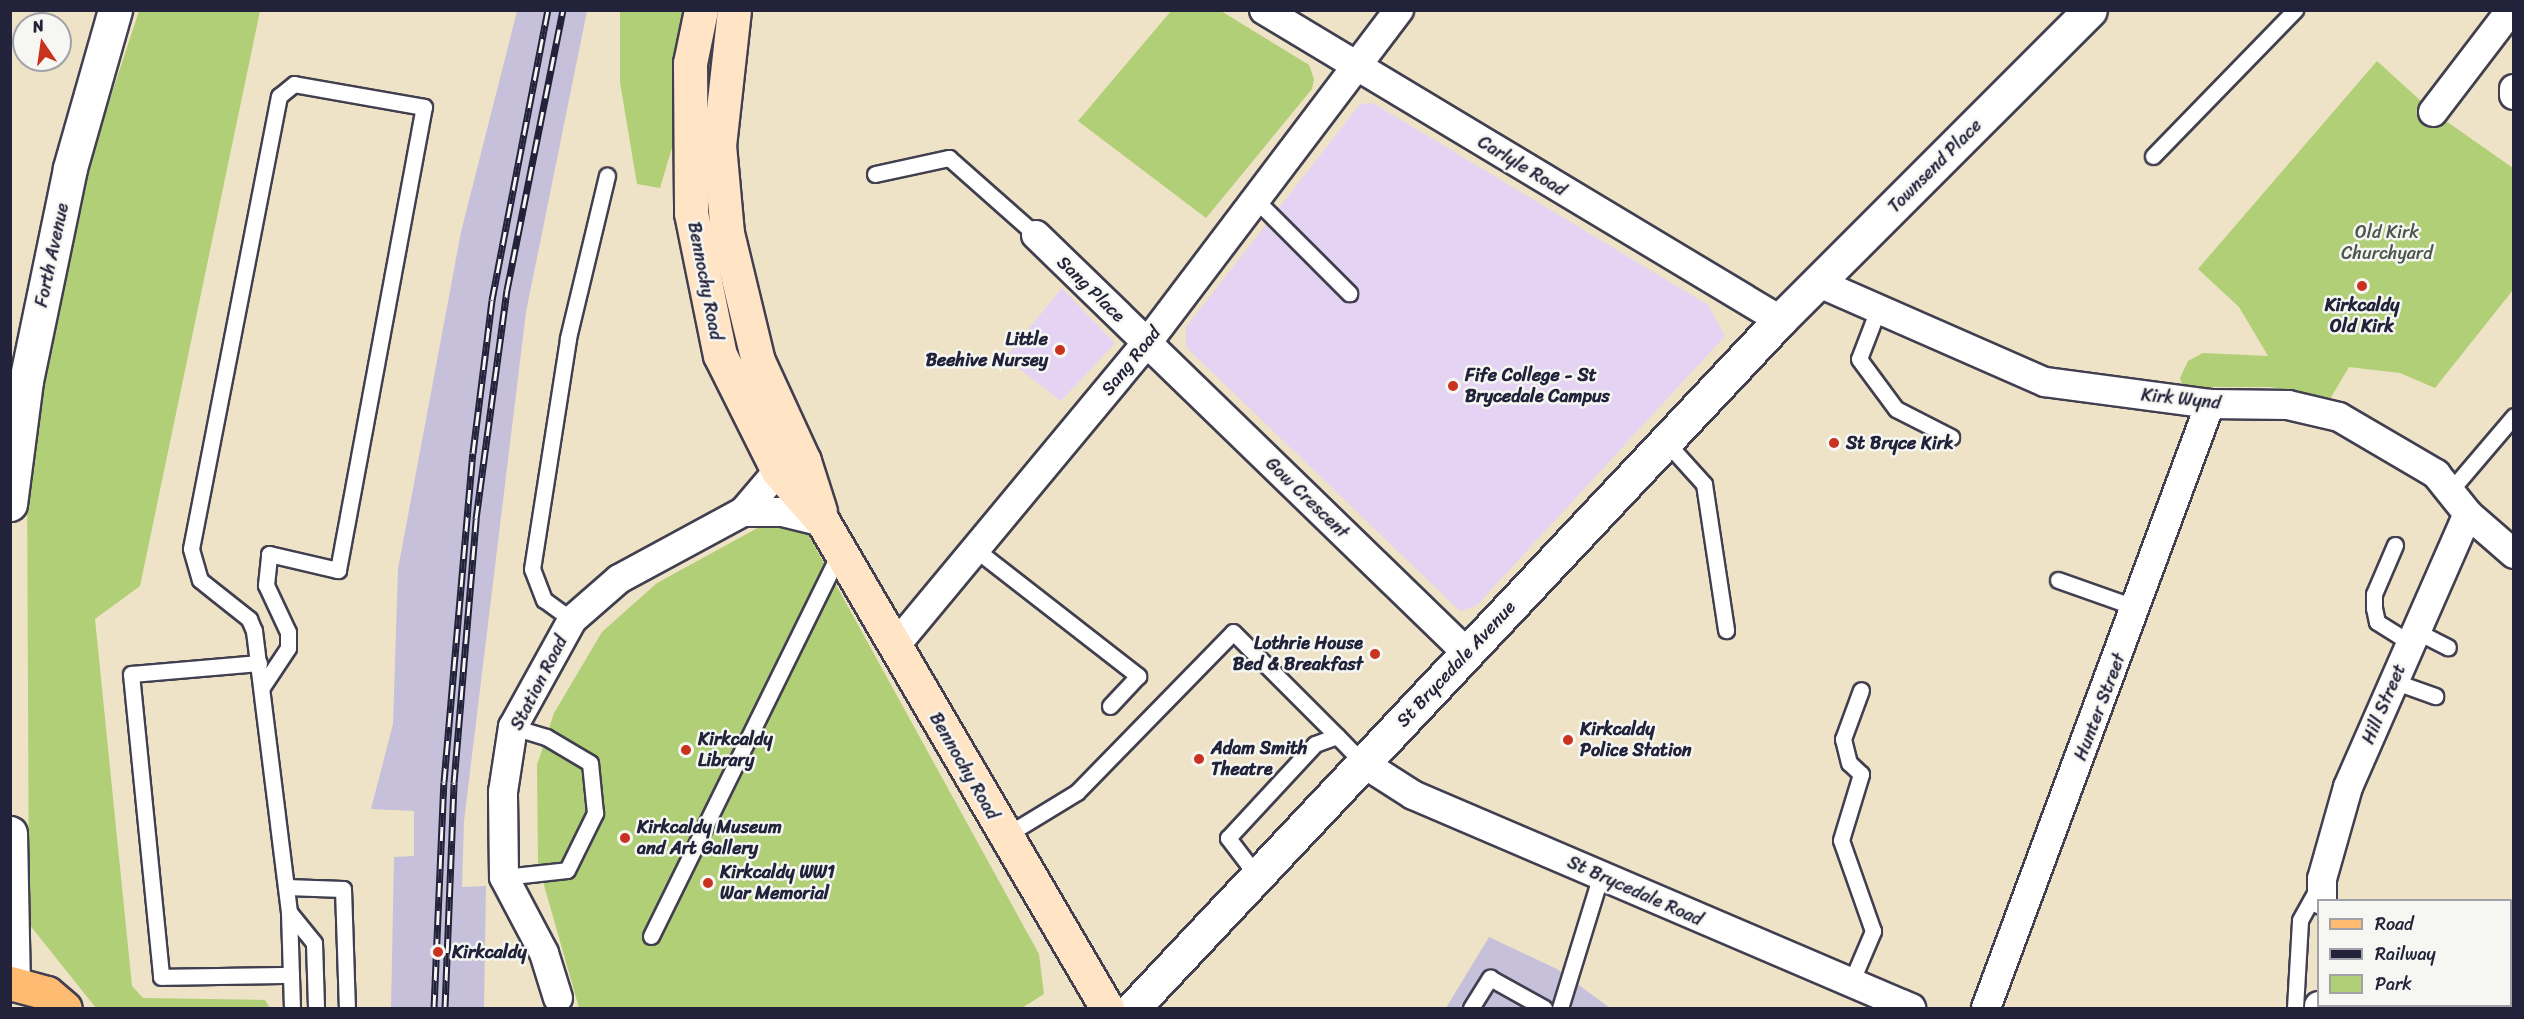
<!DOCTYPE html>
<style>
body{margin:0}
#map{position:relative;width:2524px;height:1019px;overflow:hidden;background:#eee3c6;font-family:Sriracha,sans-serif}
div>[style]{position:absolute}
.built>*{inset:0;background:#e4d3f2}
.industrial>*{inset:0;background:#c6c0da}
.green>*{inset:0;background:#b1cf76}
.roads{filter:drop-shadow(2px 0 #413f50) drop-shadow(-2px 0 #413f50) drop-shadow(0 2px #413f50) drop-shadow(0 -2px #413f50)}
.service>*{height:15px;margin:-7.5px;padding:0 7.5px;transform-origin:7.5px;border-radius:7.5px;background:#fff}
.minor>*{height:28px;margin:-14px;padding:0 14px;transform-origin:14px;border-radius:14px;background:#fff}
.tertiary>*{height:33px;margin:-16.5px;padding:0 16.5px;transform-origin:16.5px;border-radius:16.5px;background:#fff}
.secondary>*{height:33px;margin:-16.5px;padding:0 16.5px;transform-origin:16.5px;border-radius:16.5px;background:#ffe4c6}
.primary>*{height:33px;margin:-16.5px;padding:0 16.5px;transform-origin:16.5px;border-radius:16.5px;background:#febb71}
.rail>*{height:7px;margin-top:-3.5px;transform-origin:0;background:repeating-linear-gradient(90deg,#f6f6f2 0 14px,#22223b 0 28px);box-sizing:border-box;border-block:2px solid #22223b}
.dots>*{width:16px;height:16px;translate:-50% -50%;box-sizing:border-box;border:3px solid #f6f6f2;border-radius:50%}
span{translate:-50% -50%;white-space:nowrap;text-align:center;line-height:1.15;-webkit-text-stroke:5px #f6f6f2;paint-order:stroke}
.street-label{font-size:18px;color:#22223b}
.park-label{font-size:18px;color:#4d564d}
.poi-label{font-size:18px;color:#22223b;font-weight:700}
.right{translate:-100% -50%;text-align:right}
.left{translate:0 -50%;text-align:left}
.frame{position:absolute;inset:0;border:12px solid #22223b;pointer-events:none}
.legend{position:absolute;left:2317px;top:899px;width:195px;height:108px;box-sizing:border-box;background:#f6f6f2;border:2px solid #a1a1a9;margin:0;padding:8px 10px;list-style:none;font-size:18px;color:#22223b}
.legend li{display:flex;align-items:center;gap:12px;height:30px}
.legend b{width:30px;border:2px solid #a1a1a9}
.north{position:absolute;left:12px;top:12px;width:60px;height:60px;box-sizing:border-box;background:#f6f6f2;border:2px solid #a1a1a9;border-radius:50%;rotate:347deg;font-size:16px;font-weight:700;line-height:24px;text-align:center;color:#22223b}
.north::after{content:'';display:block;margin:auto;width:21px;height:27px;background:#c8321e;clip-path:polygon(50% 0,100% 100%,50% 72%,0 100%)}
</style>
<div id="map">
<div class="built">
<div style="clip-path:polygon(1373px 103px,1708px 305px,1725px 336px,1476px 606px,1460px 611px,1186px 347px,1186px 327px,1360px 104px)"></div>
<div style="clip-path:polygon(1062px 288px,1115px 343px,1061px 401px,1005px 358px)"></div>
</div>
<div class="industrial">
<div style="clip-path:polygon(517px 11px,587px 11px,526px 312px,464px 821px,462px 887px,486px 886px,484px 1008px,391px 1008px,394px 857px,414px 856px,414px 811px,371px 809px,393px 724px,398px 569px,461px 232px)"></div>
<div style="clip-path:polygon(1489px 937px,1557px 969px,1610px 1008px,1446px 1008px)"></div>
</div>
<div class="green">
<div style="clip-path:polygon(139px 11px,260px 11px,140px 586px,95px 619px,132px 986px,143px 998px,265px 1000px,270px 1008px,96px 1008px,29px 924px,27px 469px,82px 184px)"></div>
<div style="clip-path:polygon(620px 11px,684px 11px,674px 141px,660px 188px,637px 184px,620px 82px)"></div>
<div style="clip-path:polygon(1171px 11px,1221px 11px,1309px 65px,1314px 79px,1312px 89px,1206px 218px,1078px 121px)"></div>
<div style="clip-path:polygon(2377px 61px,2433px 112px,2513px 168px,2513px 290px,2435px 388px,2400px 373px,2349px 367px,2330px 399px,2271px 387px,2183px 387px,2180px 378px,2188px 361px,2203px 353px,2268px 356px,2239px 307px,2198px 269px)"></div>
<div style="clip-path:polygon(802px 523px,1039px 954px,1044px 994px,1022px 1008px,579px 1008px,538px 864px,537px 765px,554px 713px,602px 632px,657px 583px,763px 525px)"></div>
</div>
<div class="roads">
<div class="service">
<div style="left:2153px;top:156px;width:204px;rotate:-45.8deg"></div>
<div style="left:875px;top:174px;width:76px;rotate:-12.2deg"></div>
<div style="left:949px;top:158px;width:116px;rotate:41.5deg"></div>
<div style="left:1256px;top:200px;width:132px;rotate:45deg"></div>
<div style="left:1877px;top:312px;width:50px;rotate:111deg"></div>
<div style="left:1859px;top:359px;width:62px;rotate:53.5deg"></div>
<div style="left:1896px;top:409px;width:62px;rotate:27deg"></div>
<div style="left:1666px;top:442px;width:57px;rotate:47.9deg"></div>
<div style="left:1704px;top:484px;width:148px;rotate:81.4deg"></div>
<div style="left:2451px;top:490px;width:97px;rotate:-49.6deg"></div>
<div style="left:2395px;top:545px;width:53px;rotate:113.2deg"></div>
<div style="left:2374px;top:594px;width:14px;rotate:90deg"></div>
<div style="left:2374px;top:608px;width:14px;rotate:78deg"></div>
<div style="left:2377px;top:622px;width:38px;rotate:32deg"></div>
<div style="left:975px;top:549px;width:207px;rotate:37.9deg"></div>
<div style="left:1138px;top:676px;width:41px;rotate:133deg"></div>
<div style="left:2058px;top:580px;width:84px;rotate:19.5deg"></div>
<div style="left:572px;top:620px;width:34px;rotate:-144deg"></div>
<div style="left:544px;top:600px;width:33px;rotate:-111deg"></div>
<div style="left:532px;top:569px;width:234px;rotate:-81.1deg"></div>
<div style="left:568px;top:338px;width:167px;rotate:-76.5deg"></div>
<div style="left:2414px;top:630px;width:38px;rotate:27deg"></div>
<div style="left:259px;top:663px;width:128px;rotate:175.1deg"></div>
<div style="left:131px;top:674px;width:304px;rotate:84.3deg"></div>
<div style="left:161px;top:977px;width:130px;rotate:-0.9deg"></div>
<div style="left:2393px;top:681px;width:45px;rotate:19.7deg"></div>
<div style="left:262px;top:687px;width:47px;rotate:-56.3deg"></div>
<div style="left:288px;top:648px;width:16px;rotate:-90deg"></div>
<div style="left:288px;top:632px;width:52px;rotate:-115.1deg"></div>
<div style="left:266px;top:585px;width:31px;rotate:-84deg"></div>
<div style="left:269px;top:554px;width:71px;rotate:13.1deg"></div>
<div style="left:338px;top:570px;width:471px;rotate:-79.5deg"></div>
<div style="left:424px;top:107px;width:132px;rotate:-170deg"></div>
<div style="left:294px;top:84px;width:19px;rotate:141deg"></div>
<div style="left:279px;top:96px;width:461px;rotate:101deg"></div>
<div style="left:191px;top:549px;width:32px;rotate:74deg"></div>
<div style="left:200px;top:580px;width:63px;rotate:38.5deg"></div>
<div style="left:249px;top:619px;width:13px;rotate:67deg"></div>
<div style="left:254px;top:631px;width:283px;rotate:82.9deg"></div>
<div style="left:1005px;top:836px;width:84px;rotate:-31.4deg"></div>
<div style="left:1077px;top:792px;width:223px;rotate:-45.7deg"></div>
<div style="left:1233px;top:632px;width:147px;rotate:45deg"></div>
<div style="left:1257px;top:876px;width:48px;rotate:-127.3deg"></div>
<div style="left:1228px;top:838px;width:128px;rotate:-47.2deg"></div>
<div style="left:1315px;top:744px;width:23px;rotate:-20deg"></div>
<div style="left:1337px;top:736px;width:37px;rotate:46deg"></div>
<div style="left:504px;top:877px;width:63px;rotate:-6.3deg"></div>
<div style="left:567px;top:870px;width:64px;rotate:-63.8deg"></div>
<div style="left:595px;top:813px;width:50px;rotate:-95.7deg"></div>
<div style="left:590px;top:763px;width:51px;rotate:-149.4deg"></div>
<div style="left:546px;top:737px;width:34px;rotate:-163deg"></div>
<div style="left:286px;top:887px;width:57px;rotate:2deg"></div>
<div style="left:343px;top:889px;width:119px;rotate:88.1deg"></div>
<div style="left:651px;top:936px;width:428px;rotate:-63.8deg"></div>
<div style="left:1850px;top:985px;width:59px;rotate:-66.9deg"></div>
<div style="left:1873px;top:931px;width:96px;rotate:-109.4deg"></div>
<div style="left:1841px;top:840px;width:69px;rotate:-73.1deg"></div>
<div style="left:1861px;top:774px;width:16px;rotate:-137deg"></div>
<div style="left:1849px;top:763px;width:25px;rotate:-104deg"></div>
<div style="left:1843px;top:739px;width:52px;rotate:-69.8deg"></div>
<div style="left:292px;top:1008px;width:96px;rotate:-91.8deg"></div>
<div style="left:289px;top:912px;width:40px;rotate:51deg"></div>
<div style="left:314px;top:943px;width:65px;rotate:88.2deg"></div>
<div style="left:1471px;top:1008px;width:36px;rotate:-58deg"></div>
<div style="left:1490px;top:978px;width:62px;rotate:29.1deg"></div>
<div style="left:1560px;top:1008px;width:139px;rotate:-72.9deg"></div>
<div style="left:2295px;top:1008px;width:88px;rotate:-86.7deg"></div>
<div style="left:2300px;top:920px;width:38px;rotate:-61deg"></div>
</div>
<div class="minor">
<div style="left:1264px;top:10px;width:602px;rotate:31deg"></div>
<div style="left:2514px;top:89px;width:6px;rotate:90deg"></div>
<div style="left:2433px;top:112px;width:128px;rotate:-52.6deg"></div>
<div style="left:1036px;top:235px;width:600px;rotate:44.12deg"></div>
<div style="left:1819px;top:283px;width:247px;rotate:23.7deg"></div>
<div style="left:2045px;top:382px;width:166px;rotate:7.6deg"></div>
<div style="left:2210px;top:404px;width:78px;rotate:0.7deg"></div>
<div style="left:2288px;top:405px;width:52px;rotate:13.2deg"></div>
<div style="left:2339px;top:417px;width:113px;rotate:30.4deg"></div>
<div style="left:2436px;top:474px;width:51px;rotate:51.3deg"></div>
<div style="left:2468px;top:514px;width:61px;rotate:41deg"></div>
<div style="left:743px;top:512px;width:39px"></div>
<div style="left:782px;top:512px;width:42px;rotate:13.7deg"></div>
<div style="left:895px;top:646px;width:394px;rotate:-50.3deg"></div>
<div style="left:1147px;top:343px;width:418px;rotate:-52.9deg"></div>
<div style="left:1363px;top:763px;width:59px;rotate:32.6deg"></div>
<div style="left:1413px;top:795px;width:542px;rotate:23.16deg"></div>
<div style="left:2322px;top:900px;width:21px;rotate:-90deg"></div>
<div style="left:2322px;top:879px;width:96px;rotate:-74.2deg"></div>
<div style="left:2348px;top:787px;width:298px;rotate:-66.3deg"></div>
<div style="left:558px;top:998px;width:47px;rotate:-107.3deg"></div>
<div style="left:544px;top:953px;width:86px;rotate:-117.8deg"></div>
<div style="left:504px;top:877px;width:85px;rotate:-90.7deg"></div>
<div style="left:503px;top:792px;width:66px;rotate:-81.3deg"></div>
<div style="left:513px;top:727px;width:122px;rotate:-61.1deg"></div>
<div style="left:572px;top:620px;width:62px;rotate:-41.1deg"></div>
<div style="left:619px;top:579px;width:141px;rotate:-28.4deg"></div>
<div style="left:743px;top:512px;width:54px;rotate:-49.5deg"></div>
<div style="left:1986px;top:1008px;width:644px;rotate:-69.65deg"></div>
<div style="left:2319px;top:1008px;width:2px;rotate:-90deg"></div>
</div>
<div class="tertiary">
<div style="left:10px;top:504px;width:124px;rotate:-82.6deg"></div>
<div style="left:26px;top:381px;width:217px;rotate:-78.3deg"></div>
<div style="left:70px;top:168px;width:164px;rotate:-74.1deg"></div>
<div style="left:10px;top:833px;width:150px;rotate:88.9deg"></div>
<div style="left:1133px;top:1008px;width:944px;rotate:-46.76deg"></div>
<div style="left:1780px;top:320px;width:438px;rotate:-45deg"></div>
</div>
<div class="secondary">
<div style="left:701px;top:10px;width:54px;rotate:101.7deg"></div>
<div style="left:690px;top:63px;width:150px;rotate:89.6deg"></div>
<div style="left:691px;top:213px;width:145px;rotate:78.5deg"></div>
<div style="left:720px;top:355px;width:130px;rotate:63.4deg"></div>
<div style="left:778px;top:471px;width:68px;rotate:48.6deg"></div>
<div style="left:823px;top:522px;width:563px;rotate:59.7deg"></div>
<div style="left:734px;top:10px;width:136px;rotate:96.3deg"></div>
<div style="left:719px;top:145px;width:88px;rotate:84.8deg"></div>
<div style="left:727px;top:233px;width:132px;rotate:76.4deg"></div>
<div style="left:758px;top:361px;width:110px;rotate:65.3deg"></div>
<div style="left:804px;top:461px;width:52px;rotate:72.3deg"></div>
</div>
<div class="primary">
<div style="left:10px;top:983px;width:38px;rotate:15deg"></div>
<div style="left:47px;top:993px;width:23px;rotate:40deg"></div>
</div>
</div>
<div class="rail">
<div style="left:434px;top:1008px;width:226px;rotate:-87.5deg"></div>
<div style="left:444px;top:782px;width:330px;rotate:-85deg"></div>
<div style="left:473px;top:453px;width:154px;rotate:-82.9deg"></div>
<div style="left:492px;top:300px;width:295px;rotate:-79.1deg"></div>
<div style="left:445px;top:1008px;width:225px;rotate:-87.7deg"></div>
<div style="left:454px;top:783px;width:265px;rotate:-85.2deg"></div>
<div style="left:476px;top:519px;width:231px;rotate:-82.3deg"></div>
<div style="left:507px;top:290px;width:286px;rotate:-78.7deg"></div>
</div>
<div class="dots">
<div style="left:2362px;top:286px;background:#c8321e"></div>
<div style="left:1060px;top:350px;background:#c8321e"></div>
<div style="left:1453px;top:386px;background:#c8321e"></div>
<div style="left:1834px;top:443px;background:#c8321e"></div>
<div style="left:1375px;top:654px;background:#c8321e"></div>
<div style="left:1568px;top:740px;background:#c8321e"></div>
<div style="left:686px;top:750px;background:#c8321e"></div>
<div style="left:1199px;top:759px;background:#c8321e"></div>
<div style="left:625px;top:838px;background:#c8321e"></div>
<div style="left:708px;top:883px;background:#c8321e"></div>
<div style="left:438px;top:952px;background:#c8321e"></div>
</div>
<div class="street-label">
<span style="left:1522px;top:166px;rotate:31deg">Carlyle Road</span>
<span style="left:1935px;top:166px;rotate:-45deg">Townsend Place</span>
<span style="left:52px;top:255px;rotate:-78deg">Forth Avenue</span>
<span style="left:705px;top:281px;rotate:79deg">Bennochy Road</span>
<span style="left:1091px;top:289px;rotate:44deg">Sang Place</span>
<span style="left:1131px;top:361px;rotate:-51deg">Sang Road</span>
<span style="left:2181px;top:399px;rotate:6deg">Kirk Wynd</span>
<span style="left:1307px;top:498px;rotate:44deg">Gow Crescent</span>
<span style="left:1456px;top:664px;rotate:-47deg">St Brycedale Avenue</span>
<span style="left:539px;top:683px;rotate:-63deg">Station Road</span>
<span style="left:2384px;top:704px;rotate:-67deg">Hill Street</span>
<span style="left:2100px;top:707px;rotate:-69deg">Hunter Street</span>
<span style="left:964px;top:766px;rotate:60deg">Bennochy Road</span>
<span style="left:1635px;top:891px;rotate:24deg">St Brycedale Road</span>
</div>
<div class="park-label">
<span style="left:2387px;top:243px">Old Kirk<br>Churchyard</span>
</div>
<div class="poi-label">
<span style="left:2362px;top:316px">Kirkcaldy<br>Old Kirk</span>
<span class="right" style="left:1048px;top:350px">Little<br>Beehive Nursey</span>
<span class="left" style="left:1465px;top:386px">Fife College - St<br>Brycedale Campus</span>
<span class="left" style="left:1846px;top:443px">St Bryce Kirk</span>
<span class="right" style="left:1363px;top:654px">Lothrie House<br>Bed &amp; Breakfast</span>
<span class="left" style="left:1580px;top:740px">Kirkcaldy<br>Police Station</span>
<span class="left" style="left:698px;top:750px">Kirkcaldy<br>Library</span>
<span class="left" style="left:1211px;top:759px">Adam Smith<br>Theatre</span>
<span class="left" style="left:637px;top:838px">Kirkcaldy Museum<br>and Art Gallery</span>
<span class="left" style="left:720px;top:883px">Kirkcaldy WW1<br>War Memorial</span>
<span class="left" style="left:452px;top:952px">Kirkcaldy</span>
</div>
<div class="frame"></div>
<ul class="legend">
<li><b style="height:8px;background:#febb71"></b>Road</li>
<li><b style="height:8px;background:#22223b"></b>Railway</li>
<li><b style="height:16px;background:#b1cf76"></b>Park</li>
</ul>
<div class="north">N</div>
</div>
